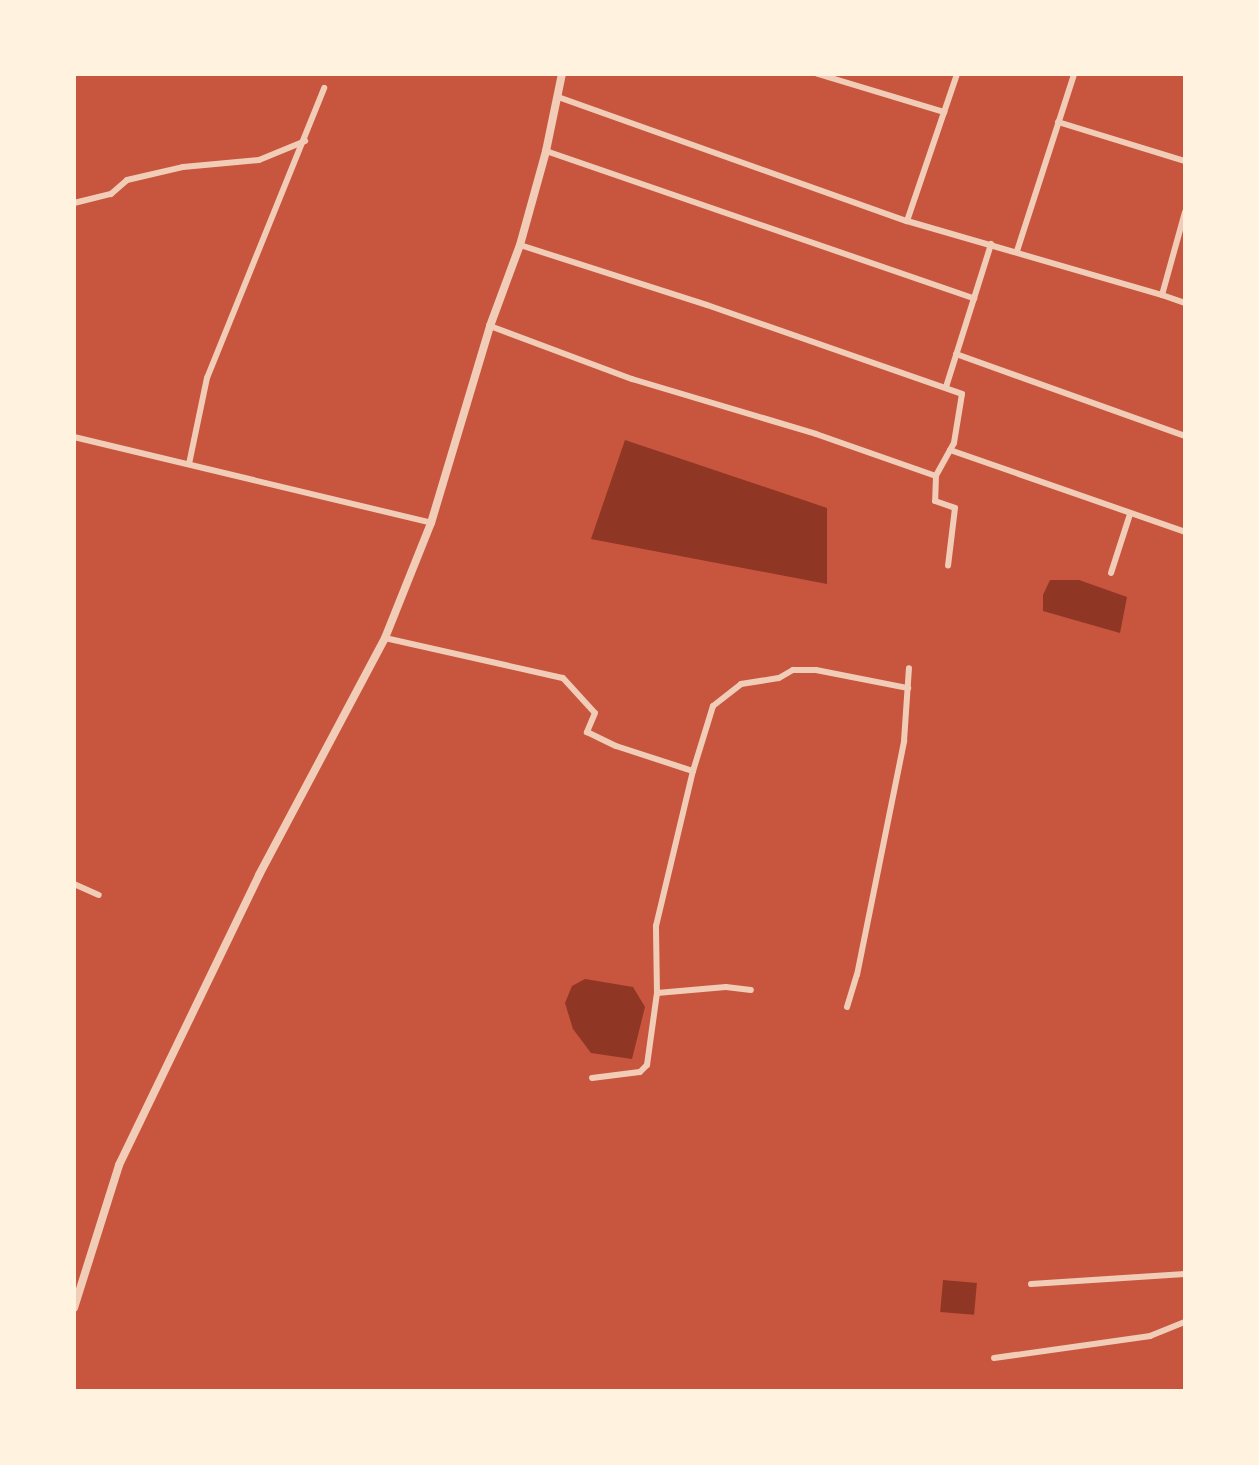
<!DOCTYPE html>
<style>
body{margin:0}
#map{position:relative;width:1259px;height:1465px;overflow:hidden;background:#c8553d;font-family:"Roboto Condensed",sans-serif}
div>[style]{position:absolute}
.water>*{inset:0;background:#8f3625;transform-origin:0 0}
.minor>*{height:6px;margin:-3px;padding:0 3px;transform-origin:3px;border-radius:3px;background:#f1ccb7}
.tertiary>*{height:8px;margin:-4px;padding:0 4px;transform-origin:4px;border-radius:4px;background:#f1ccb7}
span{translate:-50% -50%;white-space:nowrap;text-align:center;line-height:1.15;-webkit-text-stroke:6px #fff3e0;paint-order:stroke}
.frame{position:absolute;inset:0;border:76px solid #fff3e0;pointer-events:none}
</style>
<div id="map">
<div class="water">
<div style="clip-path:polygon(625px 440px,827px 508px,827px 584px,591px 539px)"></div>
<div style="clip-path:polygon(1050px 580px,1079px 580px,1127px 597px,1120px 633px,1043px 611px,1043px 595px)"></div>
<div style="clip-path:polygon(585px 979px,633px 987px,645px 1007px,632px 1059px,591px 1053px,573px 1029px,565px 1003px,572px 986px)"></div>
<div style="left:943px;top:1280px;width:34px;height:32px;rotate:5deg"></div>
</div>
<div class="minor">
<div style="left:818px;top:74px;width:132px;rotate:16.8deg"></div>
<div style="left:558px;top:97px;width:370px;rotate:19.6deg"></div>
<div style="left:907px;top:221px;width:266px;rotate:16.2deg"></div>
<div style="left:1162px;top:295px;width:86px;rotate:-74.5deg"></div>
<div style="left:1058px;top:122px;width:133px;rotate:17.1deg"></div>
<div style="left:546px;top:151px;width:453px;rotate:19deg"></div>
<div style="left:74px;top:203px;width:38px;rotate:-14deg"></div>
<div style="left:111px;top:194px;width:21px;rotate:-41deg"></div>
<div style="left:127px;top:180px;width:57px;rotate:-13.1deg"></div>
<div style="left:183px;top:167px;width:76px;rotate:-5.3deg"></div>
<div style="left:259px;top:160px;width:50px;rotate:-22.4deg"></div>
<div style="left:907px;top:221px;width:155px;rotate:-71.2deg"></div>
<div style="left:520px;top:245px;width:196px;rotate:17.8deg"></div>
<div style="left:707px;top:305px;width:270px;rotate:19.2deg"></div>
<div style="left:962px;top:394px;width:50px;rotate:99.3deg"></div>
<div style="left:954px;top:443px;width:38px;rotate:119deg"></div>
<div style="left:936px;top:476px;width:25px;rotate:92deg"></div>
<div style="left:935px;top:501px;width:21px;rotate:19deg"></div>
<div style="left:955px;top:508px;width:58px;rotate:96.9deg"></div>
<div style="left:1017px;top:251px;width:186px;rotate:-72.1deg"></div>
<div style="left:1162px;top:295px;width:24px;rotate:19deg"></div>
<div style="left:490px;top:326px;width:152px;rotate:20.5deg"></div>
<div style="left:632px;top:379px;width:192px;rotate:16.6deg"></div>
<div style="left:816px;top:434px;width:127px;rotate:19.3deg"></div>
<div style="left:956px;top:354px;width:243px;rotate:19.7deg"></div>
<div style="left:946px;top:387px;width:150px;rotate:-72.5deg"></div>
<div style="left:74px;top:437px;width:367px;rotate:13.5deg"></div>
<div style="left:950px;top:450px;width:249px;rotate:19.2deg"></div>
<div style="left:189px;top:464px;width:88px;rotate:-78.2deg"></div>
<div style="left:207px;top:378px;width:313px;rotate:-68deg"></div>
<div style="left:1111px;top:573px;width:62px;rotate:-72.1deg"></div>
<div style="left:385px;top:638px;width:182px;rotate:12.7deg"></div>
<div style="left:563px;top:678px;width:47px;rotate:47.6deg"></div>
<div style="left:595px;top:713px;width:21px;rotate:113deg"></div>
<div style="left:587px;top:732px;width:32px;rotate:26deg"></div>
<div style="left:616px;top:746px;width:81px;rotate:18deg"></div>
<div style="left:74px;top:884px;width:27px;rotate:24deg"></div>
<div style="left:657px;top:993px;width:69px;rotate:-5deg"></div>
<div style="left:726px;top:987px;width:25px;rotate:7deg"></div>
<div style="left:847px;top:1007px;width:34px;rotate:-73deg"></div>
<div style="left:857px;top:975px;width:239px;rotate:-78.6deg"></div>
<div style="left:904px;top:741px;width:73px;rotate:-86.1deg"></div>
<div style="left:592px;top:1078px;width:48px;rotate:-7.1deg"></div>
<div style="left:640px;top:1072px;width:10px;rotate:-45deg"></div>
<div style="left:647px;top:1065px;width:73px;rotate:-82.1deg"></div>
<div style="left:657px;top:993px;width:67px;rotate:-90.9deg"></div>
<div style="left:656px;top:926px;width:159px;rotate:-76.6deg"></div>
<div style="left:693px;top:771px;width:68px;rotate:-72.9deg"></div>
<div style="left:713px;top:706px;width:36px;rotate:-38deg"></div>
<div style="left:741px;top:684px;width:38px;rotate:-9deg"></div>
<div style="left:779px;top:678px;width:16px;rotate:-30deg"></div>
<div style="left:793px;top:670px;width:23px"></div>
<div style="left:816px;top:670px;width:94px;rotate:11.1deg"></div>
<div style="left:1031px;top:1284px;width:154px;rotate:-3.7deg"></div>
<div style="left:994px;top:1358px;width:158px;rotate:-8deg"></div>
<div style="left:1150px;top:1336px;width:38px;rotate:-22deg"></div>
</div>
<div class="tertiary">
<div style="left:74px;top:1308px;width:150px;rotate:-72.5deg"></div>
<div style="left:119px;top:1165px;width:322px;rotate:-64.2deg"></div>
<div style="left:259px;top:875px;width:268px;rotate:-62deg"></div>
<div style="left:385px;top:638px;width:124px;rotate:-68.2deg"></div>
<div style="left:431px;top:523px;width:206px;rotate:-73.3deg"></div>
<div style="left:490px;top:326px;width:86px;rotate:-69.7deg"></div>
<div style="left:520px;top:245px;width:98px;rotate:-74.5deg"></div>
<div style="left:546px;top:151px;width:79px;rotate:-78.3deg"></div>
</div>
<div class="frame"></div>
</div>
